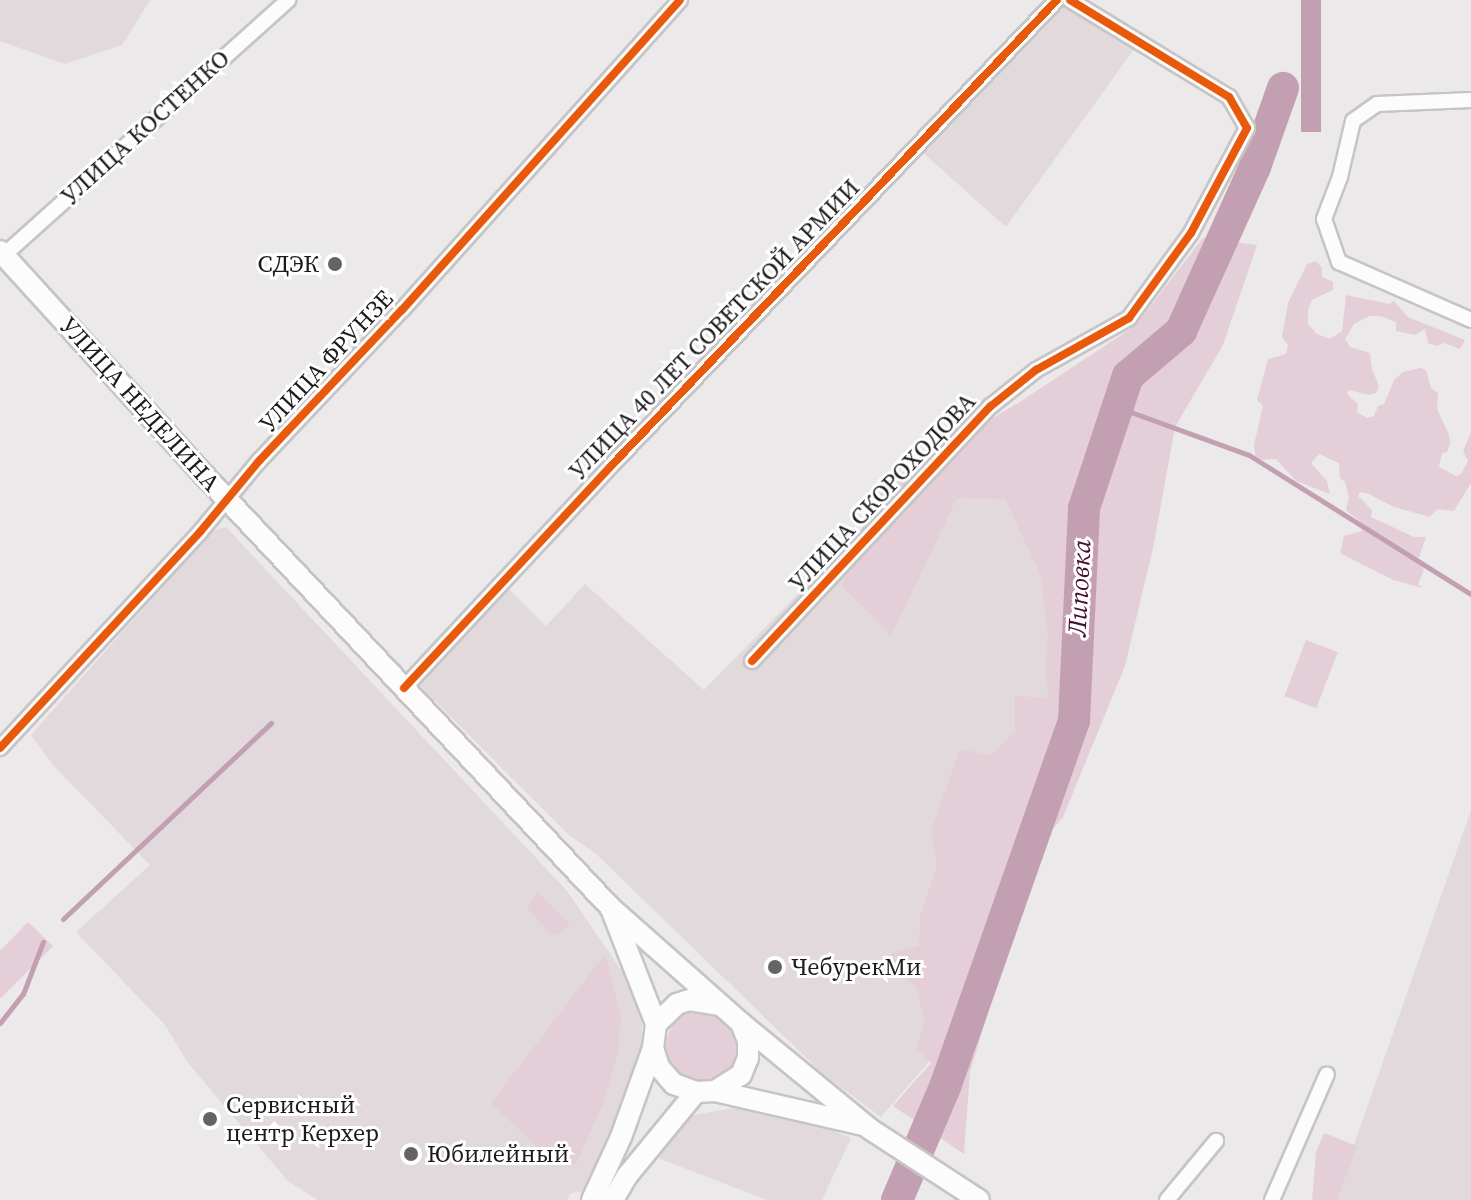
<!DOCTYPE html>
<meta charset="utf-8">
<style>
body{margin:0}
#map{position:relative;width:1471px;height:1200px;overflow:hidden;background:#ece9ea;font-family:"Source Serif 4",serif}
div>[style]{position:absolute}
.built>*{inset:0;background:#e1d9dc}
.green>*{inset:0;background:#e4cfd8;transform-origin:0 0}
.round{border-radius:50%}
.water>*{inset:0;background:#c3a0b1;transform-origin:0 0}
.stream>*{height:5px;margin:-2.5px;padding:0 2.5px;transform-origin:2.5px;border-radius:2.5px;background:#c3a0b1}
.river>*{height:32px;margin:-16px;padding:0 16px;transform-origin:16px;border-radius:16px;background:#c3a0b1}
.roads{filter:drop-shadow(2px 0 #c6c4c4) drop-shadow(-2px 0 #c6c4c4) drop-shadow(0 2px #c6c4c4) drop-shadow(0 -2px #c6c4c4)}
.minor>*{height:14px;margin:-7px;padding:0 7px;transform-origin:7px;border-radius:7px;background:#fcfcfc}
.secondary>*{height:20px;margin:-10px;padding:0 10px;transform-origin:10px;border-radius:10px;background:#fcfcfc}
.cycleway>*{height:8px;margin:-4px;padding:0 4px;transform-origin:4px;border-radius:4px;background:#e8590c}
.dots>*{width:22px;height:22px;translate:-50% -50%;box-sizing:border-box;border:4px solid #fff;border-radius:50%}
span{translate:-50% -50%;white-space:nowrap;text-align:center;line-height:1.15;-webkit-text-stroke:6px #fff;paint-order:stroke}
.street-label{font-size:24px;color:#1c1b1b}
.poi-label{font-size:24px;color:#1c1b1b}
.right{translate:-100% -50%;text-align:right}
.left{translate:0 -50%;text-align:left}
.water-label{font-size:26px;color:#4b0e33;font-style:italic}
</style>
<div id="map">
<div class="built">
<div style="clip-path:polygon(0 0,150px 0,122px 45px,65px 64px,0 41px)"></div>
<div style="clip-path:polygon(1060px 4px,1134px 49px,1006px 227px,920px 150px)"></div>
<div style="clip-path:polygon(950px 439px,1071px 533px,1060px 702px,934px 1056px,881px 1117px,823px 1074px,596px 854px,569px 835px,416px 682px,509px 589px,546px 626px,585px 584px,704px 690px)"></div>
<div style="clip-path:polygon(226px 527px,567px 891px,630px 983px,642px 1024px,641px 1057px,619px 1121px,581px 1192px,571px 1193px,567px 1200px,318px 1200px,288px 1181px,188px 1063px,165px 1025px,76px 932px,150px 865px,54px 766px,31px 735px,212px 531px)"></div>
<div style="clip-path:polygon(1471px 810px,1471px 1200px,1332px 1200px,1355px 1142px)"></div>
<div style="clip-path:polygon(734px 1108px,811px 1122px,851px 1138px,822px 1200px,767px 1200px,650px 1155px,687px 1116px)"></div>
</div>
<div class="green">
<div style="clip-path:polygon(1203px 238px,1257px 245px,1223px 345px,1175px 427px,1153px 548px,1125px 666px,1063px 817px,993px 902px,993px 918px,975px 973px,995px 990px,970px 1072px,964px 1154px,893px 1106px,931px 1063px,916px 1048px,925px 1022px,916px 988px,885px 960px,892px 953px,919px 946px,920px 917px,937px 866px,931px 831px,960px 749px,991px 755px,1015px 731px,1015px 696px,1048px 698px,1045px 664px,1048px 639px,1041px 576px,1005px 499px,957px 498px,891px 636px,842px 586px,871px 503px,900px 474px,1018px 403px,1135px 326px)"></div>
<div style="clip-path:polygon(1316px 261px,1322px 268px,1322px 277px,1333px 282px,1333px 290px,1312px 300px,1308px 310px,1308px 324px,1317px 334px,1330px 339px,1342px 331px,1346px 295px,1390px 304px,1394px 301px,1408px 317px,1465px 340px,1460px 349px,1444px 343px,1437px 346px,1428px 343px,1425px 329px,1415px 335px,1396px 331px,1396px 322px,1380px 316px,1370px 316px,1354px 324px,1345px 339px,1350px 347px,1370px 353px,1372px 369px,1379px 386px,1376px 393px,1370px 395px,1349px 390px,1347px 394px,1358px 404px,1357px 412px,1367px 418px,1374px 416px,1378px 406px,1384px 404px,1394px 380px,1403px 372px,1420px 368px,1426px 370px,1431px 388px,1438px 393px,1437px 409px,1449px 435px,1450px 444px,1447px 452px,1442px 453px,1439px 467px,1456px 476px,1461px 474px,1468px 461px,1463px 451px,1471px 432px,1471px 483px,1454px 511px,1437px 509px,1430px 517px,1394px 507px,1369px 494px,1360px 492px,1358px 496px,1372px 510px,1371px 517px,1414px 537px,1426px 537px,1418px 560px,1424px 570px,1418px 584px,1423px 588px,1393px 580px,1340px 553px,1344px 536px,1362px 531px,1363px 524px,1346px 510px,1349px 497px,1345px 482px,1340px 478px,1339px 463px,1319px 454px,1311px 463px,1327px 481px,1330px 494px,1296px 481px,1276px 459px,1256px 460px,1254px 445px,1263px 406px,1257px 400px,1268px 359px,1286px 354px,1288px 345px,1282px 337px,1288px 303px,1307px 264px)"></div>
<div style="left:1306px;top:640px;width:34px;height:60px;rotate:21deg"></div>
<div style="clip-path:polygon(537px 892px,570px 924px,561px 932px,552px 935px,527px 909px)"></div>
<div style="clip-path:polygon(28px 922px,53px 946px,0 999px,0 951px)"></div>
<div style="clip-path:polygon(605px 954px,621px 1016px,618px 1053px,603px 1104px,576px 1164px,556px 1165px,491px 1103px)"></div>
<div class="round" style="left:666px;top:1010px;width:74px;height:74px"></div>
<div style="clip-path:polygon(1324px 1133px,1357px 1146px,1337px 1200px,1312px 1200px,1316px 1152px)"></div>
</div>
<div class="water">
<div style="left:1301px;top:0;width:20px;height:132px"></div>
</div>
<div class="stream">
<div style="left:1117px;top:407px;width:140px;rotate:20deg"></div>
<div style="left:1249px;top:455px;width:262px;rotate:32.1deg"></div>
<div style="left:63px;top:919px;width:286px;rotate:-43.3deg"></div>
<div style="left:0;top:1023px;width:37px;rotate:-52deg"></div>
<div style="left:23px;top:994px;width:56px;rotate:-69deg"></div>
</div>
<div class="river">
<div style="left:897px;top:1200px;width:123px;rotate:-67deg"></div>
<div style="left:945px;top:1087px;width:388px;rotate:-70.6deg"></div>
<div style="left:1074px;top:721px;width:213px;rotate:-87.3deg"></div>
<div style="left:1084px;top:508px;width:139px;rotate:-71.6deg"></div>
<div style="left:1128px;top:376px;width:70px;rotate:-40.3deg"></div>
<div style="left:1181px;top:331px;width:180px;rotate:-65.7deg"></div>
<div style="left:1255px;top:167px;width:84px;rotate:-70.5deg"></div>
</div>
<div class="roads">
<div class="minor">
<div style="left:1471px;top:100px;width:94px;rotate:177.6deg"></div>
<div style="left:1377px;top:104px;width:29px;rotate:145deg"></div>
<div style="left:1353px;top:121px;width:57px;rotate:103.1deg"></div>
<div style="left:1340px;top:177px;width:45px;rotate:110.9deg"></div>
<div style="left:1324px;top:219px;width:46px;rotate:70.8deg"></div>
<div style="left:1339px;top:262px;width:144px;rotate:23.7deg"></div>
<div style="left:4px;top:255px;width:382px;rotate:-41.9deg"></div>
<div style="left:752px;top:661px;width:349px;rotate:-46.9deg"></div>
<div style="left:991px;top:406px;width:58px;rotate:-38.7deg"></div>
<div style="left:1036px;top:370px;width:107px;rotate:-29.2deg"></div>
<div style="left:1129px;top:318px;width:105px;rotate:-53.9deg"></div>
<div style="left:1191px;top:233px;width:119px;rotate:-61.9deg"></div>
<div style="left:1247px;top:128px;width:36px;rotate:-120deg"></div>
<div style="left:1229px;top:97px;width:186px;rotate:-148.6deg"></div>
<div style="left:404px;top:688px;width:304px;rotate:-47deg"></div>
<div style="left:611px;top:466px;width:645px;rotate:-46.26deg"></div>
<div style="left:0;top:748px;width:294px;rotate:-47.2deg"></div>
<div style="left:200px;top:532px;width:92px;rotate:-50.3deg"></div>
<div style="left:259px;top:461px;width:208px;rotate:-46.6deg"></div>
<div style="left:402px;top:310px;width:416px;rotate:-48.1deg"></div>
<div style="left:1167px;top:1200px;width:77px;rotate:-50.3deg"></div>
<div style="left:1272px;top:1200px;width:137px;rotate:-66.4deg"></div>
</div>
<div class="secondary">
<div style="left:0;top:251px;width:304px;rotate:47.7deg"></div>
<div style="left:205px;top:476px;width:591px;rotate:46.78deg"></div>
<div style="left:610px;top:907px;width:175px;rotate:41.5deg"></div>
<div style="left:741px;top:1023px;width:167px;rotate:39.4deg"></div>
<div style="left:870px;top:1129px;width:130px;rotate:33.1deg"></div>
<div style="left:612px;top:911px;width:121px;rotate:68.7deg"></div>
<div style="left:720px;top:1005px;width:31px;rotate:-171deg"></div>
<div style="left:689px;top:1000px;width:13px;rotate:162deg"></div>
<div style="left:677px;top:1004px;width:29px;rotate:136deg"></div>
<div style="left:656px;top:1024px;width:24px;rotate:97deg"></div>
<div style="left:653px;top:1048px;width:20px;rotate:72deg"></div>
<div style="left:659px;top:1067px;width:23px;rotate:49deg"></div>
<div style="left:674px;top:1084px;width:23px;rotate:20deg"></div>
<div style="left:696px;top:1092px;width:19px;rotate:-3deg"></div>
<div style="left:715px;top:1091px;width:31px;rotate:-32deg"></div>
<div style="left:741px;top:1075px;width:18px;rotate:-68deg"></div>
<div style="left:748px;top:1058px;width:17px;rotate:-90deg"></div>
<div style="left:748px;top:1041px;width:19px;rotate:-111deg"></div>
<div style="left:715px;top:1091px;width:152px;rotate:12.9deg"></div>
<div style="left:592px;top:1200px;width:69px;rotate:-65.3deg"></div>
<div style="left:621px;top:1137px;width:95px;rotate:-70.2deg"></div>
<div style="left:613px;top:1200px;width:28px;rotate:-60deg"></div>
<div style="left:627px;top:1176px;width:109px;rotate:-50.6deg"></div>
</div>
</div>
<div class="cycleway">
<div style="left:752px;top:661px;width:349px;rotate:-46.9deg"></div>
<div style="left:991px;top:406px;width:58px;rotate:-38.7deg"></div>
<div style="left:1036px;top:370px;width:107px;rotate:-29.2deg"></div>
<div style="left:1129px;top:318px;width:105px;rotate:-53.9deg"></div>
<div style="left:1191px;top:233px;width:119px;rotate:-61.9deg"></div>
<div style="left:1247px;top:128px;width:36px;rotate:-120deg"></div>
<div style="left:1229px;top:97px;width:186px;rotate:-148.6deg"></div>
<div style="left:404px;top:688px;width:304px;rotate:-47deg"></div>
<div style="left:611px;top:466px;width:645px;rotate:-46.26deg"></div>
<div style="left:0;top:748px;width:294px;rotate:-47.2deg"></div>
<div style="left:200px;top:532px;width:92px;rotate:-50.3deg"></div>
<div style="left:259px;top:461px;width:208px;rotate:-46.6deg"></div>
<div style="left:402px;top:310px;width:416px;rotate:-48.1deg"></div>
</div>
<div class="dots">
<div style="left:335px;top:264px;background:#656363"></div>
<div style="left:775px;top:967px;background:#656363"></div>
<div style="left:210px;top:1119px;background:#656363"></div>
<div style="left:411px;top:1154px;background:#656363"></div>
</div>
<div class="street-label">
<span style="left:145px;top:127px;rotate:-42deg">УЛИЦА КОСТЕНКО</span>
<span style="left:714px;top:329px;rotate:-46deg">УЛИЦА 40 ЛЕТ СОВЕТСКОЙ АРМИИ</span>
<span style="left:326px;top:361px;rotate:-47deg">УЛИЦА ФРУНЗЕ</span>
<span style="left:140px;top:404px;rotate:48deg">УЛИЦА НЕДЕЛИНА</span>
<span style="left:882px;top:492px;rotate:-47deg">УЛИЦА СКОРОХОДОВА</span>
</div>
<div class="poi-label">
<span class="right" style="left:319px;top:264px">СДЭК</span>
<span class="left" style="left:791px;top:967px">ЧебурекМи</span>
<span class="left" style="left:226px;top:1119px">Сервисный<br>центр Керхер</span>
<span class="left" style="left:427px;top:1154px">Юбилейный</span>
</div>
<div class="water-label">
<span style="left:1080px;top:588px;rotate:-87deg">Липовка</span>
</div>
</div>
